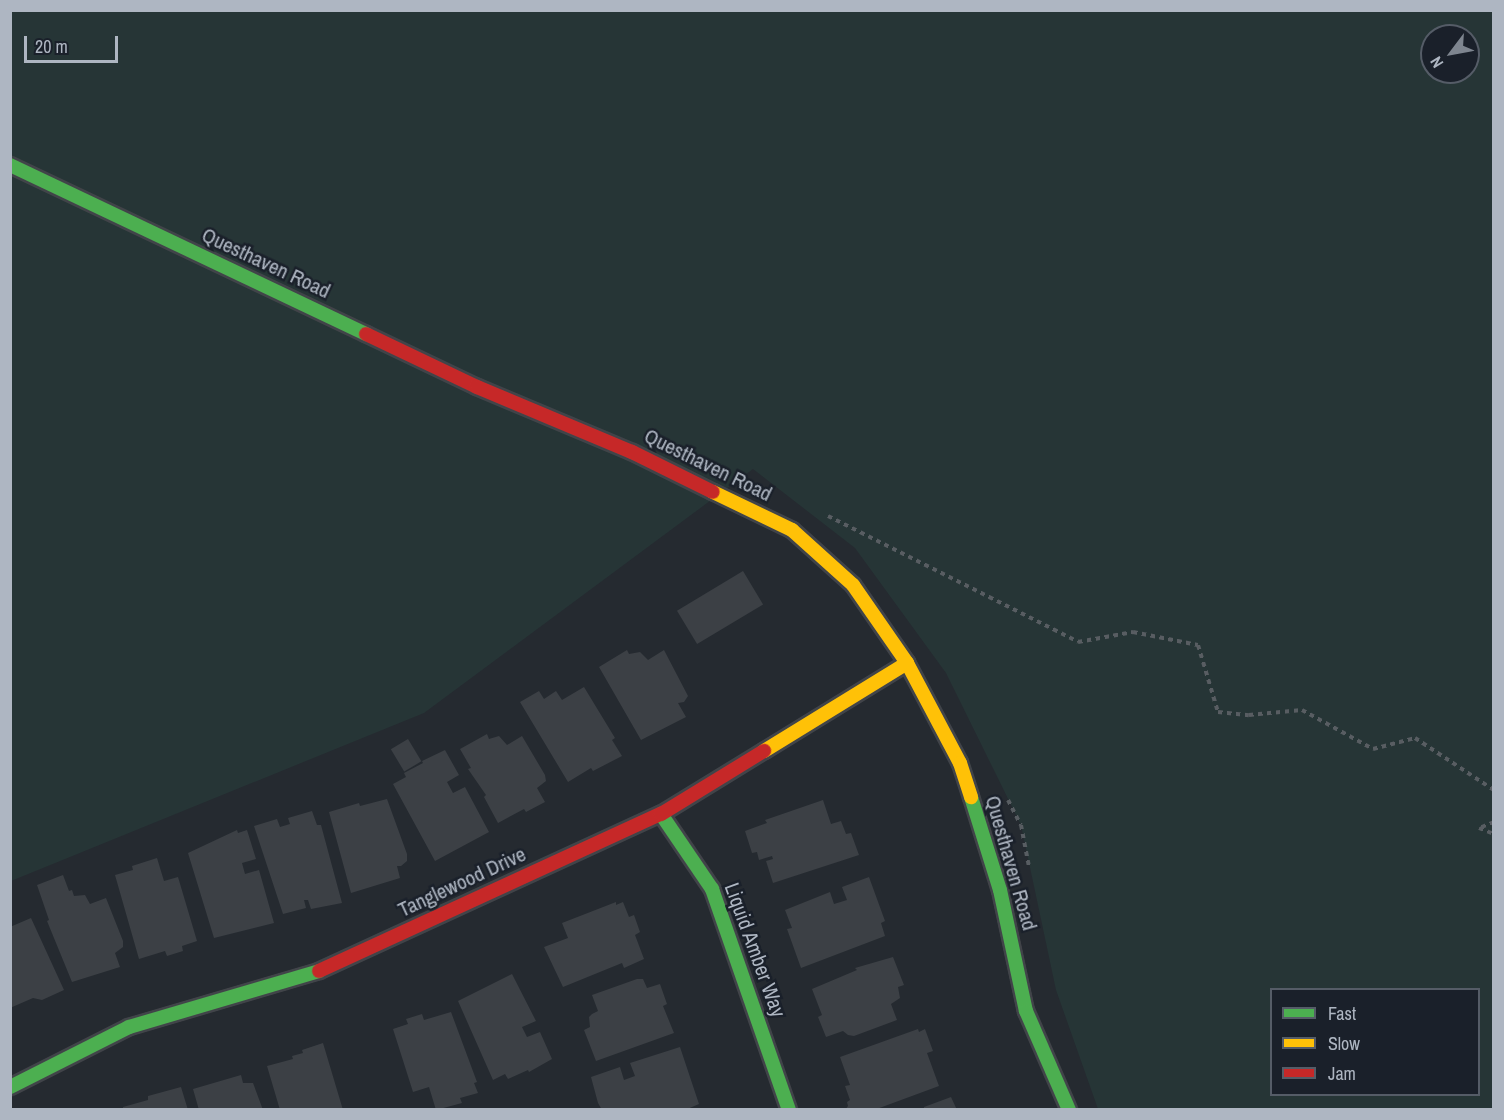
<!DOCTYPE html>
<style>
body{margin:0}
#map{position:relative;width:1504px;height:1120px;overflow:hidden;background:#252a30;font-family:"Archivo Narrow",sans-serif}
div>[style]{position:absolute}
.green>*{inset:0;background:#263536}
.building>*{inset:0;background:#3c4045;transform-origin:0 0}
.path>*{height:4px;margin-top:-2px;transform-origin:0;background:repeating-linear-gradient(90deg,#585d62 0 4.5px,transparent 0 9px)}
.roads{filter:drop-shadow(2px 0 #414449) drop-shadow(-2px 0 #414449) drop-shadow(0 2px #414449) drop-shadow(0 -2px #414449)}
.fast>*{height:14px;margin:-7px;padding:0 7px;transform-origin:7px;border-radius:7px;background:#4caf50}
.slow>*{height:14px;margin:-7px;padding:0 7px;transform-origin:7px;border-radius:7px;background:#ffc107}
.jam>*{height:14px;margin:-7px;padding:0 7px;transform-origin:7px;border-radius:7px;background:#c62828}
span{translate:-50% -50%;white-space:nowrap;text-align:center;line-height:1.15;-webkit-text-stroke:5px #1a202a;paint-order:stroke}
.street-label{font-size:21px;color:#aeb6c2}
.frame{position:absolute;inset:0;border:12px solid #aeb6c2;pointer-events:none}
.legend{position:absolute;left:1270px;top:988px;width:210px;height:108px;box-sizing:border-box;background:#1a202a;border:2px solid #555c67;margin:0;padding:8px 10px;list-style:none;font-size:18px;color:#aeb6c2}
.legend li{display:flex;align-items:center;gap:12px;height:30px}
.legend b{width:30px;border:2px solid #555c67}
.north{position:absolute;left:1420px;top:24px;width:60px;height:60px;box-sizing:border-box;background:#1a202a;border:2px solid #555c67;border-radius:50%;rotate:238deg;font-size:16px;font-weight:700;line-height:24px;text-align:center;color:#aeb6c2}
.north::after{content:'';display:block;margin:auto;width:21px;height:27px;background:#7e858f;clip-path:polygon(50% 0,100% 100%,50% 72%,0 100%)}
.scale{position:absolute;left:24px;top:36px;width:94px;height:27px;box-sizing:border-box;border:3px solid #aeb6c2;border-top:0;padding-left:8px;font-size:18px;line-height:21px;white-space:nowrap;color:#aeb6c2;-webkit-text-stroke:4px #1a202a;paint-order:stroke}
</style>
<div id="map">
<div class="green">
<div style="clip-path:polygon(evenodd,11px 11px,1493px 11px,1493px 1109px,1098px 1109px,1056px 990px,1021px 825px,946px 673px,855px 548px,753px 469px,424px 713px,11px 881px,11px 11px,1432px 36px,1468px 36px,1468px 72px,1432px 72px,1432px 36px,11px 11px,1272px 990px,1478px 990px,1478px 1094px,1272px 1094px,1272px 990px)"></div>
</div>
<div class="building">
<div style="left:743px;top:571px;width:39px;height:77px;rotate:59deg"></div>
<div style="clip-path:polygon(627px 650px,629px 654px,640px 652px,648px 660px,664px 650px,688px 696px,684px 702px,678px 703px,686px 717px,641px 740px,599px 667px)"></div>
<div style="clip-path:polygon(584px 687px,615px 738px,612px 740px,622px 756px,593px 771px,591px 768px,568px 782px,520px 702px,539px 691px,544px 699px,556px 691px,562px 700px)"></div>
<div style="clip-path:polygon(487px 734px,489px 739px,499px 736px,507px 745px,522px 736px,545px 775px,546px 781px,537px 788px,545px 802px,526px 812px,524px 809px,498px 823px,484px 797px,486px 795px,468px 769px,471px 768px,460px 749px)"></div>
<div style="left:408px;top:739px;width:26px;height:20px;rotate:59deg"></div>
<div style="clip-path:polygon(445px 750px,459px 775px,447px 782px,453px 793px,465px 787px,489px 832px,435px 861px,393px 784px,406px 777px,404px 773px,423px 763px,422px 761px)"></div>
<div style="clip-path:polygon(387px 799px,407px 854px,407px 861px,401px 866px,397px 866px,400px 878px,351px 893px,329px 812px,359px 803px,360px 806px)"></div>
<div style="clip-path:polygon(823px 800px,831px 824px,841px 821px,846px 834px,851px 833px,859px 855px,773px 883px,766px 861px,773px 859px,772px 856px,759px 860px,757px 852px,752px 853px,745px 831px,767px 823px,765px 820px)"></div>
<div style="clip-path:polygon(312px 811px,317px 825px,321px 825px,342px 903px,311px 909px,308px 900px,304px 900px,306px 908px,283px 914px,254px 826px,277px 819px,280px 827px,290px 824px,288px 818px)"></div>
<div style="clip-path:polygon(237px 830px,238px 833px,247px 830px,256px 859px,242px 863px,245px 874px,259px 870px,274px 923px,214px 938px,188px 853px)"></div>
<div style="clip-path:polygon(157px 858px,164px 881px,178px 877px,197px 941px,182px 946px,183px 951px,167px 956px,165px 951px,139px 959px,115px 875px,133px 870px,132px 866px)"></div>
<div style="clip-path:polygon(63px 875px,69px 891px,72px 890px,74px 896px,85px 895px,90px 904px,106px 898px,123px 941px,123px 947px,115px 953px,120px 967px,72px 982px,47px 921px,49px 920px,37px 885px)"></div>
<div style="clip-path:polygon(869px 877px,885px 921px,881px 923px,885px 936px,801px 968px,787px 929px,792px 928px,785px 910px,830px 892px,834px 904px,847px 900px,842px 887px)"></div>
<div style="clip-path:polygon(616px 902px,616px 905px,623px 902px,629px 917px,634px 915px,640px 932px,635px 935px,644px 959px,624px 968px,622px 963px,563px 987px,544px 947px,568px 938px,562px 923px)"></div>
<div style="clip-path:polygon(31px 918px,64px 990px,42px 1000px,33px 998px,10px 1008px,10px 927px)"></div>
<div style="clip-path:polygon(893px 957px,904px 985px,898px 987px,900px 998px,891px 1004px,897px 1020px,854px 1036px,848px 1035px,843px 1031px,826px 1037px,818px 1017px,822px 1015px,812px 989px,857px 970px,855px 968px)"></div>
<div style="clip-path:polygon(512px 974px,536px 1021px,522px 1027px,527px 1037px,540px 1032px,552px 1059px,529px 1072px,528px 1070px,508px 1079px,505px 1074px,493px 1080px,458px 1001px)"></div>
<div style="clip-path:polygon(637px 979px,643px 979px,647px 988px,660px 984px,667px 1004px,663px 1006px,674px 1033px,596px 1061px,584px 1030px,590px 1027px,589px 1017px,592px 1014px,598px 1011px,592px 995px)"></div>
<div style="clip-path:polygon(451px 1012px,477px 1082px,474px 1083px,478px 1093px,460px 1098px,462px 1103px,436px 1110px,429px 1087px,413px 1092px,393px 1029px,408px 1024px,406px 1019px,422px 1014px,424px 1020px)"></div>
<div style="clip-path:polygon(918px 1029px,919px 1032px,925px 1029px,933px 1051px,927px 1053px,939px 1086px,874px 1110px,845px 1110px,848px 1106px,847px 1102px,850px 1100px,845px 1086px,850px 1085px,840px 1057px)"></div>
<div style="clip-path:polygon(323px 1043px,343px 1110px,280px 1110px,267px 1066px,293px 1059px,292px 1056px,303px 1053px,302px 1050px)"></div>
<div style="clip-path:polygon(680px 1047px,699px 1104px,685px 1110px,602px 1110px,598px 1103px,591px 1077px,620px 1067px,624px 1080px,635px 1076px,630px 1063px)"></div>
<div style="clip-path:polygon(241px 1075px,243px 1083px,253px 1083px,263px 1110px,199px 1110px,193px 1089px)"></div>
<div style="clip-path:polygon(181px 1087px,188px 1110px,123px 1110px,123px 1107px,148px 1100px,148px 1096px)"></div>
<div style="clip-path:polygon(951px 1097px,957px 1110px,924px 1110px,924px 1107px)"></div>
</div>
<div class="path">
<div style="left:828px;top:516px;width:280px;rotate:26.7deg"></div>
<div style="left:1078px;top:642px;width:56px;rotate:-10.3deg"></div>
<div style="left:1133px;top:632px;width:66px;rotate:11.3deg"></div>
<div style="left:1198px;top:645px;width:70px;rotate:73.4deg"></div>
<div style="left:1218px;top:712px;width:31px;rotate:6deg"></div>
<div style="left:1249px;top:715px;width:53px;rotate:-5.4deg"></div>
<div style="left:1302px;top:710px;width:81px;rotate:28.8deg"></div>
<div style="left:1373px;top:749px;width:43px;rotate:-14.7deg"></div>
<div style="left:1415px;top:738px;width:95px;rotate:33.4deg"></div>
<div style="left:1008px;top:800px;width:28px;rotate:63deg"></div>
<div style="left:1021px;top:825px;width:43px;rotate:79.2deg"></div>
<div style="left:1494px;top:822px;width:16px;rotate:158deg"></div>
<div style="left:1479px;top:828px;width:16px;rotate:22deg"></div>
</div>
<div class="roads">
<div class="fast">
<div style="left:10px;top:165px;width:394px;rotate:25.4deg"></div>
<div style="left:971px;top:797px;width:97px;rotate:72.7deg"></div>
<div style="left:1000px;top:890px;width:124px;rotate:77.9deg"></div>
<div style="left:1026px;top:1011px;width:108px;rotate:66.5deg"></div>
<div style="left:661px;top:814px;width:91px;rotate:55.8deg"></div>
<div style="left:712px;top:889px;width:234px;rotate:70.8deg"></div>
<div style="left:10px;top:1087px;width:133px;rotate:-26.8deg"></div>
<div style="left:129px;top:1027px;width:198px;rotate:-16.4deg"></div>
</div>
<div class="slow">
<div style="left:713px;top:492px;width:88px;rotate:25.7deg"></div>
<div style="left:792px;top:530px;width:82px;rotate:42deg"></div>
<div style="left:853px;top:585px;width:95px;rotate:55.3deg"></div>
<div style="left:907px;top:663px;width:113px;rotate:62.1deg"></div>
<div style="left:960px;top:763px;width:36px;rotate:72deg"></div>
<div style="left:764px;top:751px;width:168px;rotate:-31.6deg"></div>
</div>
<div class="jam">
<div style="left:366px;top:334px;width:123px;rotate:25.5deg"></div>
<div style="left:477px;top:387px;width:168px;rotate:22.8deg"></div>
<div style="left:632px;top:452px;width:90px;rotate:26.3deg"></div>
<div style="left:319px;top:971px;width:376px;rotate:-24.7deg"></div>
<div style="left:661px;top:814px;width:121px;rotate:-31.5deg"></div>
</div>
</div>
<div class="street-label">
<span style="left:266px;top:263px;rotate:25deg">Questhaven Road</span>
<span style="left:708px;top:465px;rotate:26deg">Questhaven Road</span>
<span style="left:1011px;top:863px;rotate:74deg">Questhaven Road</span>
<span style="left:462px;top:882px;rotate:-25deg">Tanglewood Drive</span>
<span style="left:755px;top:950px;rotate:70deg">Liquid Amber Way</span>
</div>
<div class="frame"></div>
<ul class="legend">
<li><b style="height:8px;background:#4caf50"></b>Fast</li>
<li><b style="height:8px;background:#ffc107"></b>Slow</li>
<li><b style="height:8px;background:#c62828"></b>Jam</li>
</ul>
<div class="north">N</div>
<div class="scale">20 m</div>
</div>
